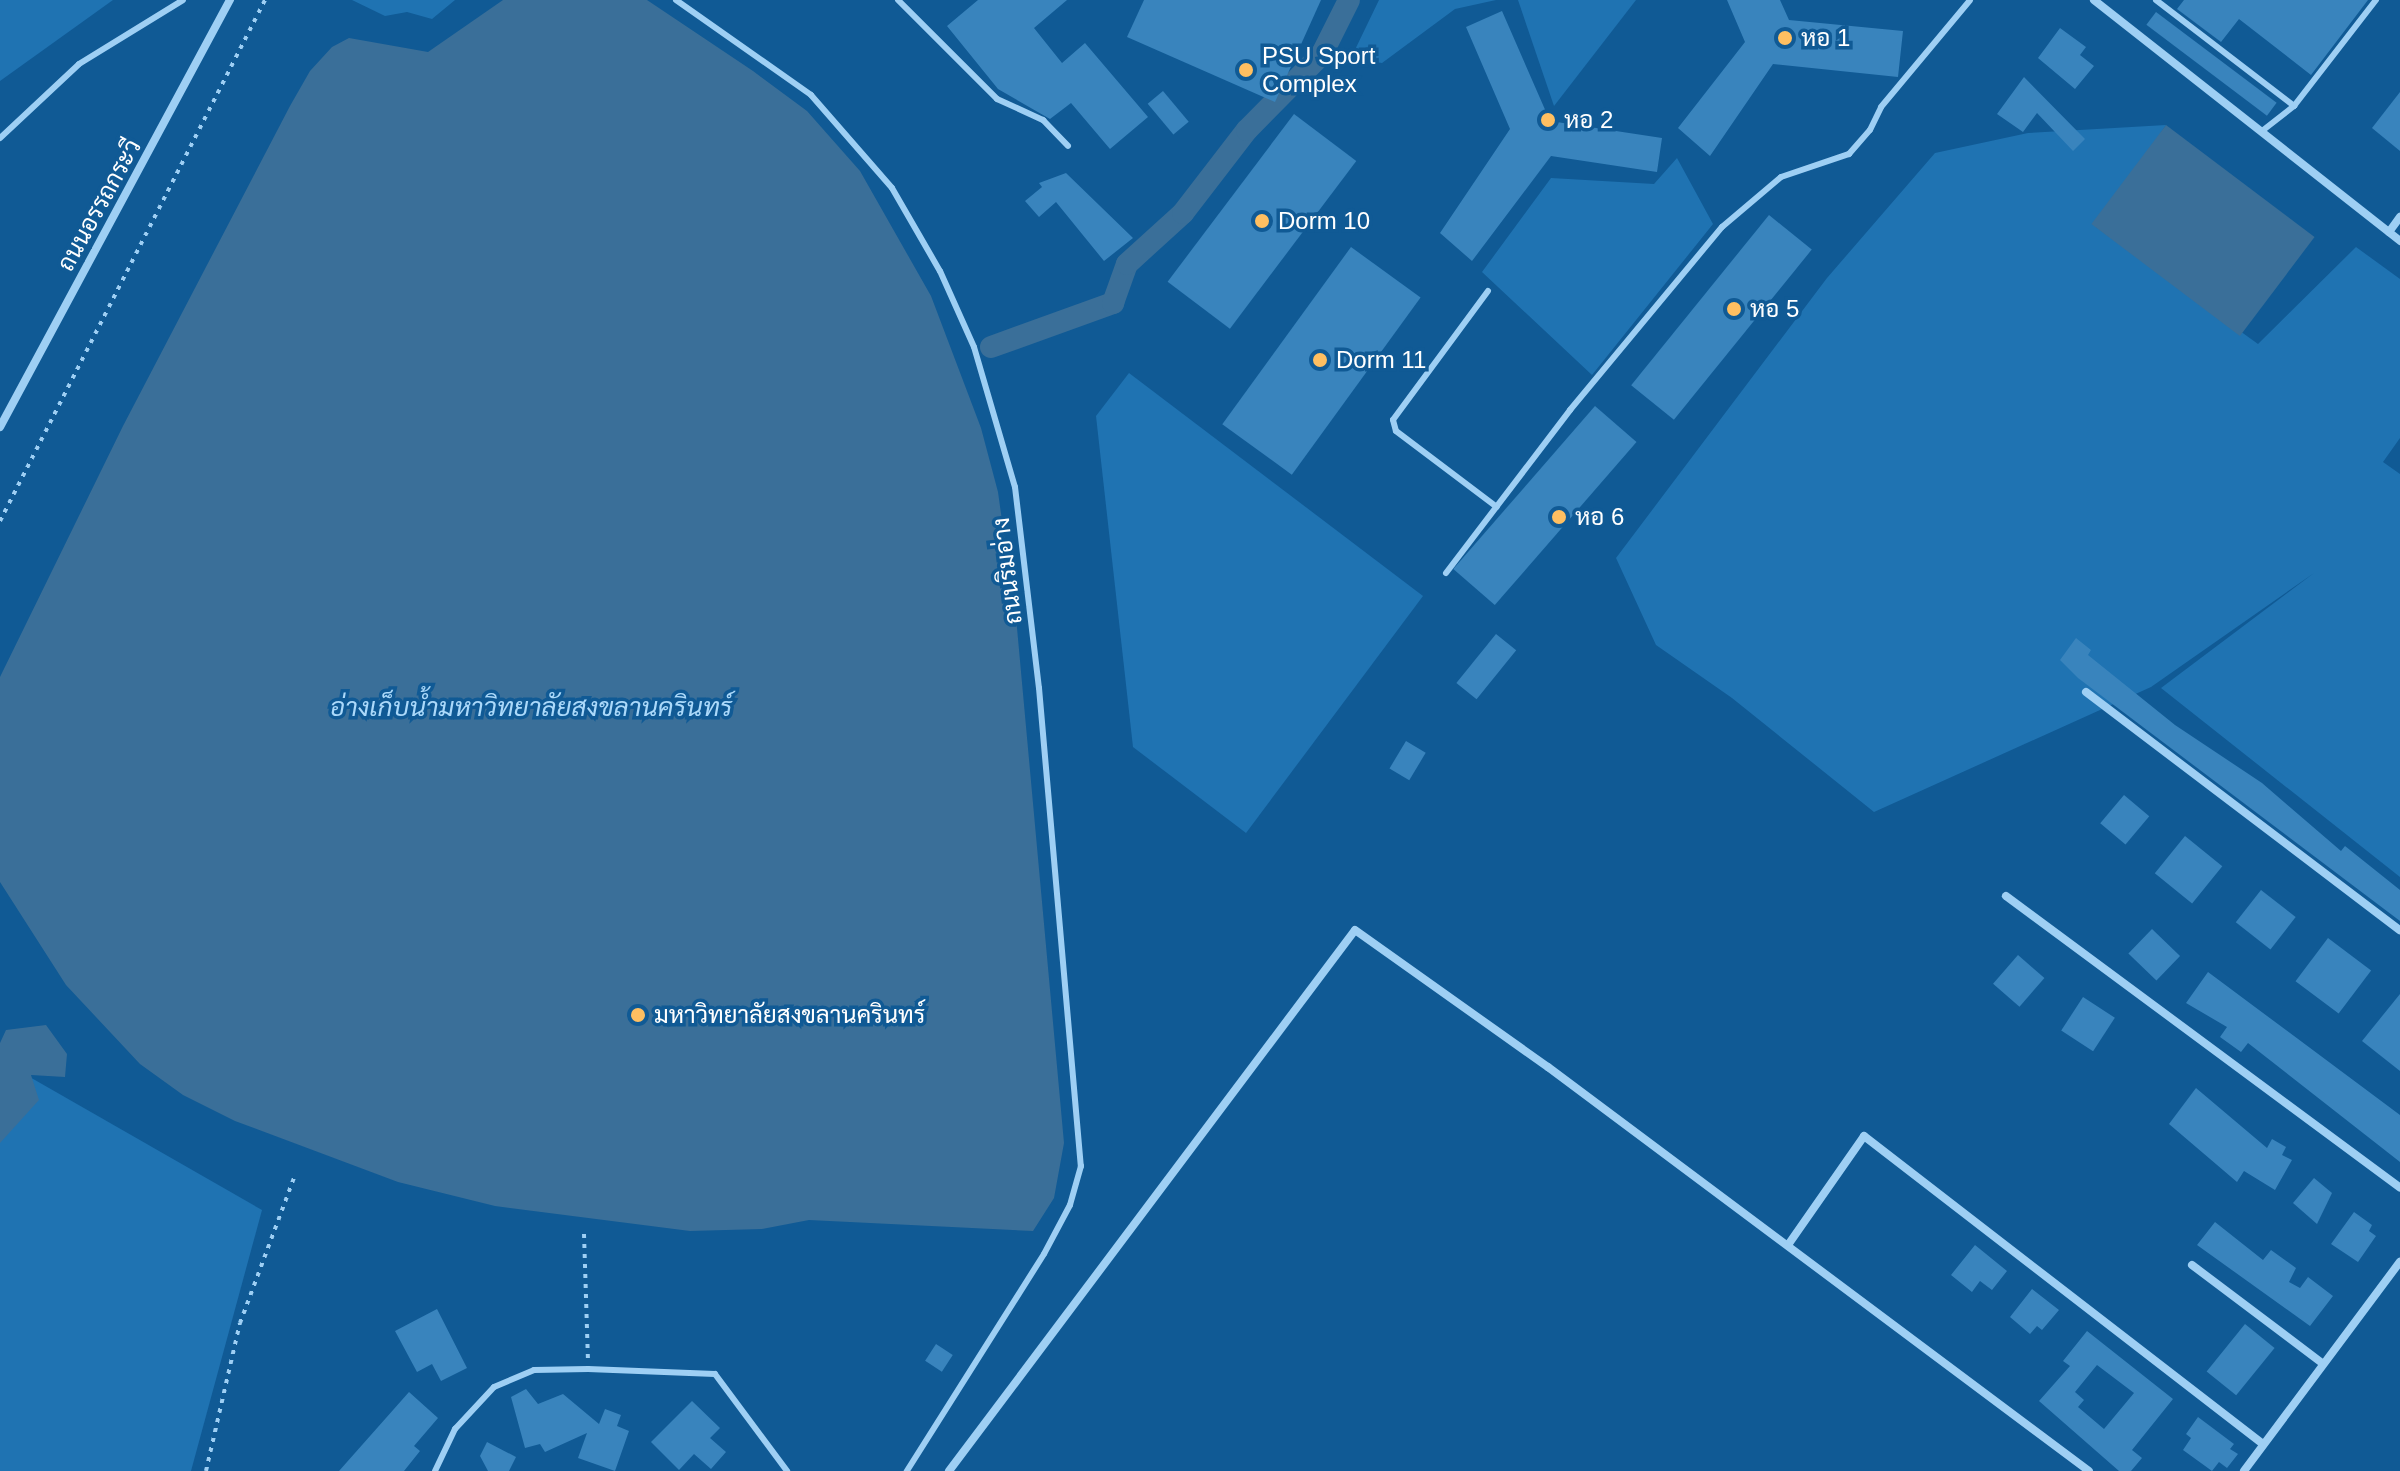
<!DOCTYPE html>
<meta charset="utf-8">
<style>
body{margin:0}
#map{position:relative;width:2400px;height:1471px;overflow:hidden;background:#105a95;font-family:Helvetica,Sarabun,sans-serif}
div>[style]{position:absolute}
.green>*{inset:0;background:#1f73b2}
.water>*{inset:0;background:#3a6f99;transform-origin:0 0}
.canal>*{height:22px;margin:-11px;padding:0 11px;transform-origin:11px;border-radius:11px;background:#3a6f99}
.building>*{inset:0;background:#3984bd;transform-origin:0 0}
.path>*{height:4px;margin-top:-2px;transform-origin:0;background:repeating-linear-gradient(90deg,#9ecff4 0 4px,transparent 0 10px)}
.lane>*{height:6px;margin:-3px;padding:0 3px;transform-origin:3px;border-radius:3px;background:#9ecff4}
.street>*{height:8px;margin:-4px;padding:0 4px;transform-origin:4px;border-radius:4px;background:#9ecff4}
.dots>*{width:22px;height:22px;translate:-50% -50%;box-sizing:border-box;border:4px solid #105a95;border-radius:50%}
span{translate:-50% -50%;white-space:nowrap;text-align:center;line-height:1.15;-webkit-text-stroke:7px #105a95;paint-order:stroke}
.poi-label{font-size:24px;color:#fff}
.left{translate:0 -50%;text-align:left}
.street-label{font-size:24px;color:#fff}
.water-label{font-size:26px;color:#abd9fa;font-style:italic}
</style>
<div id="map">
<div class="green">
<div style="clip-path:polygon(0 0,113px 0,0 81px)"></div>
<div style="clip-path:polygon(352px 0,455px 0,432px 19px,407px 12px,385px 16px)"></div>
<div style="clip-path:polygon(1379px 0,1496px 0,1455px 9px,1382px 63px,1351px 58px)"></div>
<div style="clip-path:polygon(1518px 0,1636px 0,1554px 106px)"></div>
<div style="clip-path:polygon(2166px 125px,2096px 227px,2258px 344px,2356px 247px,2400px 279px,2400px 438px,2383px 462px,2400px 474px,2400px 877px,2161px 688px,2314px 573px,2151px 687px,1874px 812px,1732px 698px,1656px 645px,1616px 558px,1827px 278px,1935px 153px,2028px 133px)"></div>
<div style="clip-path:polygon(1677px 158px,1713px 224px,1592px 375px,1482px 272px,1551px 178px,1654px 184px)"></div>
<div style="clip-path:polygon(1129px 373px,1423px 596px,1246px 833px,1133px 747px,1096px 416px)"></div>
<div style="clip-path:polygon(0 1060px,262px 1210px,191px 1471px,0 1471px)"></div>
</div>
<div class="water">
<div style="clip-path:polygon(503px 0,647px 0,753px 71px,807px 111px,860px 171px,931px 296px,981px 428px,998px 492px,1017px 628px,1064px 1143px,1054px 1198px,1033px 1231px,809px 1220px,762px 1229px,690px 1231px,495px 1206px,398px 1182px,235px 1121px,183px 1095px,140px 1064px,66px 985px,0 882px,0 677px,123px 426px,290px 106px,310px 71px,332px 47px,349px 38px,428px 52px)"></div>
<div style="left:2166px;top:125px;width:186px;height:124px;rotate:37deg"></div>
<div style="clip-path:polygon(46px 1025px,67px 1054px,65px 1077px,31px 1075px,39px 1100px,0 1143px,0 1043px,6px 1030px)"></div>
</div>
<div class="canal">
<div style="left:991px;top:347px;width:130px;rotate:-19.8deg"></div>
<div style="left:1113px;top:303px;width:41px;rotate:-70.3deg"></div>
<div style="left:1127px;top:264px;width:76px;rotate:-42.3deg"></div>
<div style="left:1183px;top:213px;width:105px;rotate:-52.4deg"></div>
<div style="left:1247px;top:130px;width:107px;rotate:-45.4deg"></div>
<div style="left:1322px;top:54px;width:60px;rotate:-63.4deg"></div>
</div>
<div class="building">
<div style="clip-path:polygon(978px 0,1067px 0,1034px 28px,1062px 63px,1085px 43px,1148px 117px,1110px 149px,1071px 103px,1050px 119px,998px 89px,947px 26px)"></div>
<div style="clip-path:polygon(1144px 0,1321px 0,1275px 102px,1127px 37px)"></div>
<div style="clip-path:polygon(1727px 0,1780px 0,1789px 20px,1903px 31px,1898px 77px,1773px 64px,1710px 156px,1678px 128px,1745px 42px)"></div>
<div style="clip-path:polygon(2184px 0,2368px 0,2311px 75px,2239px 19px,2221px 42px,2177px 9px)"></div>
<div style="clip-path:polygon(1502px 11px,1550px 121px,1662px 138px,1657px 172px,1551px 156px,1472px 261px,1440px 233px,1510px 129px,1466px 27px)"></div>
<div style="left:2156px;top:12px;width:151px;height:16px;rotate:37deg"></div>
<div style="clip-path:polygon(2060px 28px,2086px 47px,2080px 55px,2094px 66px,2075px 89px,2038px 58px)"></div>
<div style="clip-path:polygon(2024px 77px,2085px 139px,2073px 151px,2037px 113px,2023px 132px,1997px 114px)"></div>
<div style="left:1163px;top:91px;width:40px;height:20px;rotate:50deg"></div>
<div style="clip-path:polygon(2400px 92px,2400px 151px,2372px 128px)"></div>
<div style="left:1294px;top:114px;width:78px;height:210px;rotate:37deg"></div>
<div style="clip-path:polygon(1066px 173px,1133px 238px,1104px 261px,1056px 202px,1039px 217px,1025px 201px,1042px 187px,1039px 183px)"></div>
<div style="left:1769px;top:215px;width:55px;height:219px;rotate:39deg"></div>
<div style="left:1351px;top:247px;width:86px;height:219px;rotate:36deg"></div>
<div style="left:1595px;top:406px;width:55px;height:216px;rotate:41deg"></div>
<div style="left:1496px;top:634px;width:26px;height:63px;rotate:39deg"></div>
<div style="clip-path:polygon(2076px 638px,2091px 650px,2088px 655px,2175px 725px,2262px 783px,2341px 851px,2345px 846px,2400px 890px,2400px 921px,2078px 678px,2060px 660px)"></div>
<div style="left:1406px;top:741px;width:23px;height:32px;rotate:31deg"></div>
<div style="left:2124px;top:795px;width:33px;height:37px;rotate:40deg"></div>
<div style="left:2185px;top:836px;width:48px;height:48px;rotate:39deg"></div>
<div style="left:2261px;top:890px;width:44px;height:41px;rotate:38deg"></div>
<div style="left:2152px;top:929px;width:39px;height:34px;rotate:44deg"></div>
<div style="left:2328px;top:938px;width:54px;height:54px;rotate:37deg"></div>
<div style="left:2018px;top:955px;width:35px;height:38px;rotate:41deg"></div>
<div style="clip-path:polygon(2208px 972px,2400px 1115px,2400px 1162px,2248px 1043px,2241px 1052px,2220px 1037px,2227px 1027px,2186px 1003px)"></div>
<div style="clip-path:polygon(2400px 994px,2400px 1071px,2362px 1041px)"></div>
<div style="left:2083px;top:997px;width:38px;height:40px;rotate:33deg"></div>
<div style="clip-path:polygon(2196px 1088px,2267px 1148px,2272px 1139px,2286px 1147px,2282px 1155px,2292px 1160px,2275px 1190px,2244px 1171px,2237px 1182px,2169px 1124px)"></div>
<div style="clip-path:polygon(2314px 1178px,2332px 1193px,2317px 1224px,2293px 1203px)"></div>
<div style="clip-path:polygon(2354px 1212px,2372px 1225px,2369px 1231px,2376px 1236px,2358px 1262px,2331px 1244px)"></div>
<div style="clip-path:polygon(2215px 1222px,2263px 1260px,2271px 1250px,2296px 1268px,2289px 1282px,2300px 1288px,2308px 1277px,2333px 1296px,2310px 1326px,2197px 1245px)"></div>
<div style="clip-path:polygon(1975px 1245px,2007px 1271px,1992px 1290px,1980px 1281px,1972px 1292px,1951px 1275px)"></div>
<div style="clip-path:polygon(2032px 1289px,2059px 1310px,2042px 1330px,2037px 1326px,2030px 1334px,2010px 1317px)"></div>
<div style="clip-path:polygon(437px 1309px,467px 1368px,441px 1381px,432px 1364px,417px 1372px,395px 1331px)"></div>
<div style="left:2245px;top:1324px;width:38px;height:61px;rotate:39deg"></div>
<div style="clip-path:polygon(evenodd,2087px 1331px,2173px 1399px,2132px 1450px,2142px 1458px,2131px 1471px,2119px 1471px,2039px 1401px,2070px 1366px,2063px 1361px,2087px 1331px,2097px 1365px,2134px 1393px,2104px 1429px,2078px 1407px,2084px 1400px,2075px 1392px,2097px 1365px)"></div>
<div style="left:936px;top:1344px;width:20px;height:20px;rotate:33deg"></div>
<div style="clip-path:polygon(526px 1389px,538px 1404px,563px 1394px,599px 1424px,605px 1409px,621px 1415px,617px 1426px,629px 1431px,615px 1471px,578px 1458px,587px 1433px,545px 1452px,540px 1444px,525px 1448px,511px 1397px)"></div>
<div style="clip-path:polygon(409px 1392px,438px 1418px,414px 1446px,420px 1451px,404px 1471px,339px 1471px)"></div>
<div style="clip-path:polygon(692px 1401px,720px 1428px,710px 1438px,726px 1452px,711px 1469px,694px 1454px,679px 1470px,651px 1442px)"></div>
<div style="clip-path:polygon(2198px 1417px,2234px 1444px,2230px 1449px,2238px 1454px,2227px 1468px,2219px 1462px,2212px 1471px,2183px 1450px,2191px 1438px,2186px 1434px)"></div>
<div style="clip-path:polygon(487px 1442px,516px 1457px,509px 1471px,488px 1471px,480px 1456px)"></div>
</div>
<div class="path">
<div style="left:0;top:521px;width:585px;rotate:-63.04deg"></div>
<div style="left:584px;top:1234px;width:124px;rotate:88.2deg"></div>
<div style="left:206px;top:1471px;width:152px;rotate:-77.1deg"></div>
<div style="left:240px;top:1323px;width:158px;rotate:-69.6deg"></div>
</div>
<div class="lane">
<div style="left:676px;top:0;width:165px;rotate:35.1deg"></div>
<div style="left:811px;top:95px;width:123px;rotate:48.9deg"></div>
<div style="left:892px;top:188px;width:96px;rotate:60deg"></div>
<div style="left:940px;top:271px;width:83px;rotate:65.9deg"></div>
<div style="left:974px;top:347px;width:146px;rotate:73.7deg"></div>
<div style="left:1015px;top:487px;width:202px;rotate:83.2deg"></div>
<div style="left:1039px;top:688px;width:480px;rotate:85deg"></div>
<div style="left:1081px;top:1166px;width:41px;rotate:105.8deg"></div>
<div style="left:1070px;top:1205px;width:55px;rotate:118deg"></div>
<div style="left:1044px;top:1254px;width:257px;rotate:122.3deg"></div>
<div style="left:898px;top:0;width:140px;rotate:45deg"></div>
<div style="left:997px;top:99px;width:51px;rotate:24.5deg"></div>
<div style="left:1043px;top:120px;width:36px;rotate:46deg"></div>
<div style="left:2156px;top:0;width:174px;rotate:37.5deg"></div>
<div style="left:2262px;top:131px;width:41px;rotate:-38deg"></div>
<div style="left:2294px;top:106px;width:134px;rotate:-52.3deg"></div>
<div style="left:0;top:138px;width:108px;rotate:-43.1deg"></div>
<div style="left:79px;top:64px;width:122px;rotate:-31.6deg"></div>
<div style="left:1488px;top:291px;width:160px;rotate:126.4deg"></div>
<div style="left:1393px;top:420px;width:11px;rotate:75deg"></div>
<div style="left:1396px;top:431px;width:126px;rotate:37deg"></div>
<div style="left:1446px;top:573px;width:205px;rotate:-52.7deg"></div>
<div style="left:1570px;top:410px;width:238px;rotate:-50.3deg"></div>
<div style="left:1722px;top:227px;width:77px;rotate:-40.3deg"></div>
<div style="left:1781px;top:177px;width:72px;rotate:-18.7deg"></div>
<div style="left:1849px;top:154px;width:32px;rotate:-49deg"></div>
<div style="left:1870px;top:130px;width:25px;rotate:-64deg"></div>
<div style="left:1881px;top:107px;width:139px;rotate:-50.2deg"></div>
<div style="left:435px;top:1471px;width:47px;rotate:-64.5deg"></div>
<div style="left:455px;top:1429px;width:57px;rotate:-47.1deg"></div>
<div style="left:494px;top:1387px;width:43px;rotate:-23deg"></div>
<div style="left:534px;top:1370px;width:54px;rotate:-1.1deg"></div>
<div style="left:588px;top:1369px;width:127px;rotate:2.3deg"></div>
<div style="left:715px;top:1374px;width:121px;rotate:53.4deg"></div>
</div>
<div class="street">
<div style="left:2094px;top:0;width:390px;rotate:38.2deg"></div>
<div style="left:2389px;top:232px;width:19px;rotate:-54deg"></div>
<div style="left:0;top:427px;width:485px;rotate:-61.7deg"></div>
<div style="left:2086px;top:692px;width:394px;rotate:37.2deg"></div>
<div style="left:2006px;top:896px;width:490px;rotate:36.5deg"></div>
<div style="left:1788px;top:1245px;width:133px;rotate:-55.1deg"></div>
<div style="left:1864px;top:1136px;width:504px;rotate:37.67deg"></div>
<div style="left:2192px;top:1265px;width:163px;rotate:37deg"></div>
<div style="left:949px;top:1471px;width:676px;rotate:-53.11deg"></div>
<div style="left:1355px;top:930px;width:237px;rotate:35.4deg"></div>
<div style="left:1548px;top:1067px;width:675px;rotate:36.75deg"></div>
<div style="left:2244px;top:1471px;width:261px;rotate:-53.3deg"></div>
</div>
<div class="dots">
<div style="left:1785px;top:38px;background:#ffbf61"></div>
<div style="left:1246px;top:70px;background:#ffbf61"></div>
<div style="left:1548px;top:120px;background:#ffbf61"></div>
<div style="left:1262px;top:221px;background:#ffbf61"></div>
<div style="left:1734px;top:309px;background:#ffbf61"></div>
<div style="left:1320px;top:360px;background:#ffbf61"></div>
<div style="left:1559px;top:517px;background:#ffbf61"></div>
<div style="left:638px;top:1015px;background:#ffbf61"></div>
</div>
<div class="poi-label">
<span class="left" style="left:1801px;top:38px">หอ 1</span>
<span class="left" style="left:1262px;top:70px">PSU Sport<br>Complex</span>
<span class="left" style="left:1564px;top:120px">หอ 2</span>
<span class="left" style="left:1278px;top:221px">Dorm 10</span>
<span class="left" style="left:1750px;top:309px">หอ 5</span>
<span class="left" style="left:1336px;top:360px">Dorm 11</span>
<span class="left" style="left:1575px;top:517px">หอ 6</span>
<span class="left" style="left:654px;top:1015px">มหาวิทยาลัยสงขลานครินทร์</span>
</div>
<div class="street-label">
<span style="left:99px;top:205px;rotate:-61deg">ถนนอรรถกระวี</span>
<span style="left:1007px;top:571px;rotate:-97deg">ถนนริมอ่าง</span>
</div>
<div class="water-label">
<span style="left:531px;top:708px">อ่างเก็บน้ำมหาวิทยาลัยสงขลานครินทร์</span>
</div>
</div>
